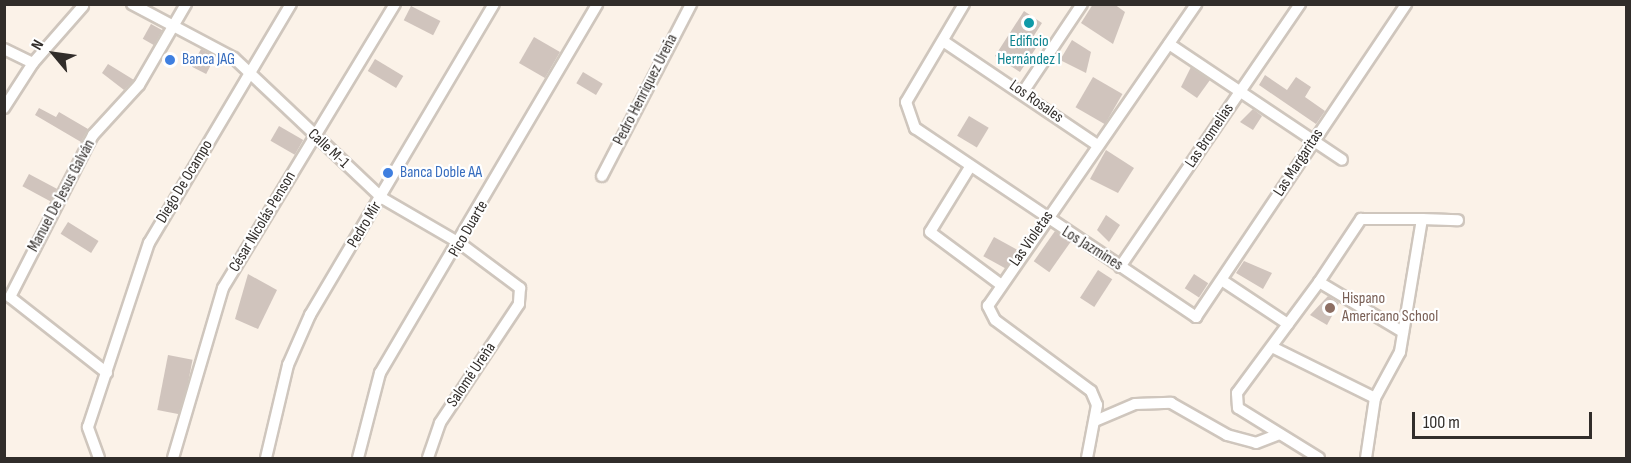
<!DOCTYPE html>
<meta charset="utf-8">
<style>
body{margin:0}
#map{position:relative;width:1631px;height:463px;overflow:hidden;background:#fbf2e8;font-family:"Sofia Sans Condensed",sans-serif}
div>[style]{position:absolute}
.building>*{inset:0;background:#d0c4bd;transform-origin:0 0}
.roads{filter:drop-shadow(2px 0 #cfc6bd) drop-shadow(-2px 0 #cfc6bd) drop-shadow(0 2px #cfc6bd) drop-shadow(0 -2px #cfc6bd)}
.minor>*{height:10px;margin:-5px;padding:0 5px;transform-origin:5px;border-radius:5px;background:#fff}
.dots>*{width:16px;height:16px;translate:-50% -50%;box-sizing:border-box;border:3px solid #fff;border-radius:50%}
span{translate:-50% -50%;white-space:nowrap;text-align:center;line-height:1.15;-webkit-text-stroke:4.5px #fff;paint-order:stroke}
.culture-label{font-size:16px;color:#0d838f}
.shop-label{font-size:16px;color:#366cbe}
.left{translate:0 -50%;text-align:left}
.street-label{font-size:16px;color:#312d2a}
.education-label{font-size:16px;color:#785e54}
.frame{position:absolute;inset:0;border:6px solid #312d2a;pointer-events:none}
.north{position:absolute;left:24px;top:24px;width:60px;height:60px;-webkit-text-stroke:4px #fff;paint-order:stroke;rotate:299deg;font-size:16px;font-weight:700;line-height:24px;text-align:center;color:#312d2a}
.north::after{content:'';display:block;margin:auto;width:21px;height:27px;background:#312d2a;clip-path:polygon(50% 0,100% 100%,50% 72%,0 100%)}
.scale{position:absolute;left:1412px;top:412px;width:180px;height:27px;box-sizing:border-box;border:3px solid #312d2a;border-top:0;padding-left:8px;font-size:18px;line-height:21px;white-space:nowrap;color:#312d2a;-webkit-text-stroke:4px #fff;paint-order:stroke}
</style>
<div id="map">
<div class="building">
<div style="clip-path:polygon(1093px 4px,1114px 4px,1125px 12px,1113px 44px,1081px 23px)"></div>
<div style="left:411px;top:6px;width:33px;height:16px;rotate:27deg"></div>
<div style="clip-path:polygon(1024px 11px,1042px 23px,1033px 37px,1040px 42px,1020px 72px,995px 56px)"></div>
<div style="left:151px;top:24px;width:13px;height:17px;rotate:29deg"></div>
<div style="left:534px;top:37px;width:30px;height:30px;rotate:30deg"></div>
<div style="clip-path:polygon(1072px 40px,1091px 52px,1086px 73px,1060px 60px)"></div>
<div style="left:201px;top:49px;width:16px;height:20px;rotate:27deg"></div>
<div style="left:375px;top:59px;width:33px;height:14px;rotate:31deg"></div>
<div style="clip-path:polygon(108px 64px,134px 80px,124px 90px,102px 73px)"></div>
<div style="clip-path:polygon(1191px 67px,1210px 80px,1197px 98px,1181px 87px)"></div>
<div style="left:583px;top:72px;width:23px;height:13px;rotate:31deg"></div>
<div style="clip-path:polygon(1265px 75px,1287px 90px,1296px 77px,1311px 87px,1305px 97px,1325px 111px,1316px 124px,1259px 85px)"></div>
<div style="left:1093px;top:77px;width:34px;height:35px;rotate:30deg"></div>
<div style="clip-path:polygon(39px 108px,56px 117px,59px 112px,88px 129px,81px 142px,35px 115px)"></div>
<div style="clip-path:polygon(1253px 109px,1262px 116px,1253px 130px,1240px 122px)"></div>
<div style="left:969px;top:116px;width:23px;height:23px;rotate:31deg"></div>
<div style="left:279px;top:126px;width:28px;height:17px;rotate:30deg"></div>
<div style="clip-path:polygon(1106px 150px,1134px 168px,1118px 193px,1090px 179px)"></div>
<div style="left:29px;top:174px;width:32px;height:14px;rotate:28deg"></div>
<div style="clip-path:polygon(1106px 215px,1120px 225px,1109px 242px,1097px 230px)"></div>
<div style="left:68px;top:222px;width:36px;height:14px;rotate:32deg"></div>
<div style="left:1055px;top:231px;width:19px;height:37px;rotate:35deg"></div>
<div style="left:994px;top:237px;width:26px;height:22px;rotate:29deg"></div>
<div style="clip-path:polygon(1244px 261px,1272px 273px,1263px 289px,1236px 273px)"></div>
<div style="left:1098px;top:270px;width:17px;height:33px;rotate:33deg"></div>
<div style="clip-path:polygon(248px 274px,277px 290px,258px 329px,235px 319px)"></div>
<div style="left:1194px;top:274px;width:17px;height:17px;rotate:33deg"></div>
<div style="clip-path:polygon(1328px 296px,1339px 303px,1327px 325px,1310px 315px)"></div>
<div style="left:168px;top:355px;width:25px;height:56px;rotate:11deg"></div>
</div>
<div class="roads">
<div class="minor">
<div style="left:132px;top:4px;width:115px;rotate:27.9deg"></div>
<div style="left:234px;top:58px;width:204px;rotate:43.4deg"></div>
<div style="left:382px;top:198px;width:91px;rotate:30.2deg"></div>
<div style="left:461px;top:244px;width:74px;rotate:36.7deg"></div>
<div style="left:520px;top:288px;width:16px;rotate:94deg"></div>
<div style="left:519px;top:304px;width:143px;rotate:123.6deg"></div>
<div style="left:440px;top:423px;width:37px;rotate:109deg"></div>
<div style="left:964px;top:4px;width:114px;rotate:120.6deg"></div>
<div style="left:906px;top:102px;width:28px;rotate:71deg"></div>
<div style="left:915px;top:128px;width:339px;rotate:33.9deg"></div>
<div style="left:1196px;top:317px;width:377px;rotate:-56.1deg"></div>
<div style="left:943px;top:41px;width:186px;rotate:34deg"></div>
<div style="left:1169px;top:44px;width:208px;rotate:33.8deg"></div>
<div style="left:4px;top:49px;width:32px;rotate:26deg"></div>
<div style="left:1023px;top:92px;width:106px;rotate:-56.2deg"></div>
<div style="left:4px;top:108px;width:54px;rotate:-57.2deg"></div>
<div style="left:33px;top:63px;width:76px;rotate:-48.7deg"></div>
<div style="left:970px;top:167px;width:76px;rotate:121.6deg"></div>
<div style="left:930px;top:232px;width:87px;rotate:36.6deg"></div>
<div style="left:602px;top:176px;width:194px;rotate:-62.6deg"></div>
<div style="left:1422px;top:219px;width:36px;rotate:2deg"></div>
<div style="left:1120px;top:267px;width:319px;rotate:-55.6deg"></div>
<div style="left:1223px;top:281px;width:78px;rotate:33.5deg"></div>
<div style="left:1319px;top:282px;width:76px;rotate:-56.3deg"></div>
<div style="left:1361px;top:219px;width:61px"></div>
<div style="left:1422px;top:219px;width:135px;rotate:99.4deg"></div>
<div style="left:1400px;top:352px;width:52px;rotate:118.5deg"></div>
<div style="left:1375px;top:398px;width:61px;rotate:98.5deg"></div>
<div style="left:1272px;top:347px;width:115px;rotate:26.3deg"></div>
<div style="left:107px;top:373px;width:123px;rotate:-141.9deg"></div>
<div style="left:10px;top:297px;width:182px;rotate:-62.9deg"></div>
<div style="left:93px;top:135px;width:68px;rotate:-47.4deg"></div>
<div style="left:139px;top:85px;width:94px;rotate:-59.9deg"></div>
<div style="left:1095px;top:421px;width:43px;rotate:-23deg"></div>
<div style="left:1135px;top:404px;width:36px;rotate:-2deg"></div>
<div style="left:1171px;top:403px;width:64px;rotate:29.7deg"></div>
<div style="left:1227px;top:435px;width:30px;rotate:15deg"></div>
<div style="left:1256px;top:443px;width:25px;rotate:-21deg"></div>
<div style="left:99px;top:458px;width:33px;rotate:-110deg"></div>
<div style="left:88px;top:427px;width:194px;rotate:-71.7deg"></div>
<div style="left:149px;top:243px;width:278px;rotate:-59.3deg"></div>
<div style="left:173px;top:458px;width:177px;rotate:-73.6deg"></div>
<div style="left:223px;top:288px;width:332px;rotate:-58.8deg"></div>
<div style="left:266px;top:458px;width:96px;rotate:-76.7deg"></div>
<div style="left:288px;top:365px;width:55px;rotate:-66.3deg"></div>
<div style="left:310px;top:315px;width:361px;rotate:-59.4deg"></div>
<div style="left:358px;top:458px;width:88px;rotate:-75.5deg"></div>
<div style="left:380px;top:373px;width:428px;rotate:-59.5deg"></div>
<div style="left:1087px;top:458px;width:54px;rotate:-79.3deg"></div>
<div style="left:1097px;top:405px;width:15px;rotate:-113deg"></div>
<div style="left:1091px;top:391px;width:119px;rotate:-143.5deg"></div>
<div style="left:995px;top:320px;width:16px;rotate:-117deg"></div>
<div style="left:988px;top:306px;width:367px;rotate:-55.4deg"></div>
<div style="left:1319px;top:458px;width:95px;rotate:-148.3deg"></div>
<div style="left:1238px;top:408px;width:15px;rotate:-94deg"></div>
<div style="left:1237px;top:393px;width:138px;rotate:-53.5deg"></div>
<div style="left:1319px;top:282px;width:98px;rotate:30.8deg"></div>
</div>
</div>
<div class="dots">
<div style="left:1029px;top:23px;background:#0f9aa8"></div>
<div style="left:170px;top:60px;background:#3f7fe0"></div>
<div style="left:388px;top:173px;background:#3f7fe0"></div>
<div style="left:1330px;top:308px;background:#8d6e63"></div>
</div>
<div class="culture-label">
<span style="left:1029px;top:51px">Edificio<br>Hernández I</span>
</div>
<div class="shop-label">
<span class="left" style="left:182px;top:60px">Banca JAG</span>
<span class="left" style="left:400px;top:173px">Banca Doble AA</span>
</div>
<div class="street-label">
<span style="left:646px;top:90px;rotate:-63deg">Pedro Henriquez Ureña</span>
<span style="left:1036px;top:102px;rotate:35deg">Los Rosales</span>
<span style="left:1210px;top:136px;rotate:-56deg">Las Bromelias</span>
<span style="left:328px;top:149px;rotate:43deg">Calle M-1</span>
<span style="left:1299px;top:163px;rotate:-57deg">Las Margaritas</span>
<span style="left:185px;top:182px;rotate:-59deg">Diego De Ocampo</span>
<span style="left:62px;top:196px;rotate:-62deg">Manuel De Jesus Galván</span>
<span style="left:263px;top:222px;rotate:-59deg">César Nicolás Penson</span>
<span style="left:365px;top:225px;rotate:-59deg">Pedro Mir</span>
<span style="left:469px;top:229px;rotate:-60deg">Pico Duarte</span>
<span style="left:1032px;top:239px;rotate:-55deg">Las Violetas</span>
<span style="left:1092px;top:249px;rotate:32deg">Los Jazmines</span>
<span style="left:472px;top:375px;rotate:-56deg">Salomé Ureña</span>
</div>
<div class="education-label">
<span class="left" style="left:1342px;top:308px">Hispano<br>Americano School</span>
</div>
<div class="frame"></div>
<div class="north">N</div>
<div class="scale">100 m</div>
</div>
